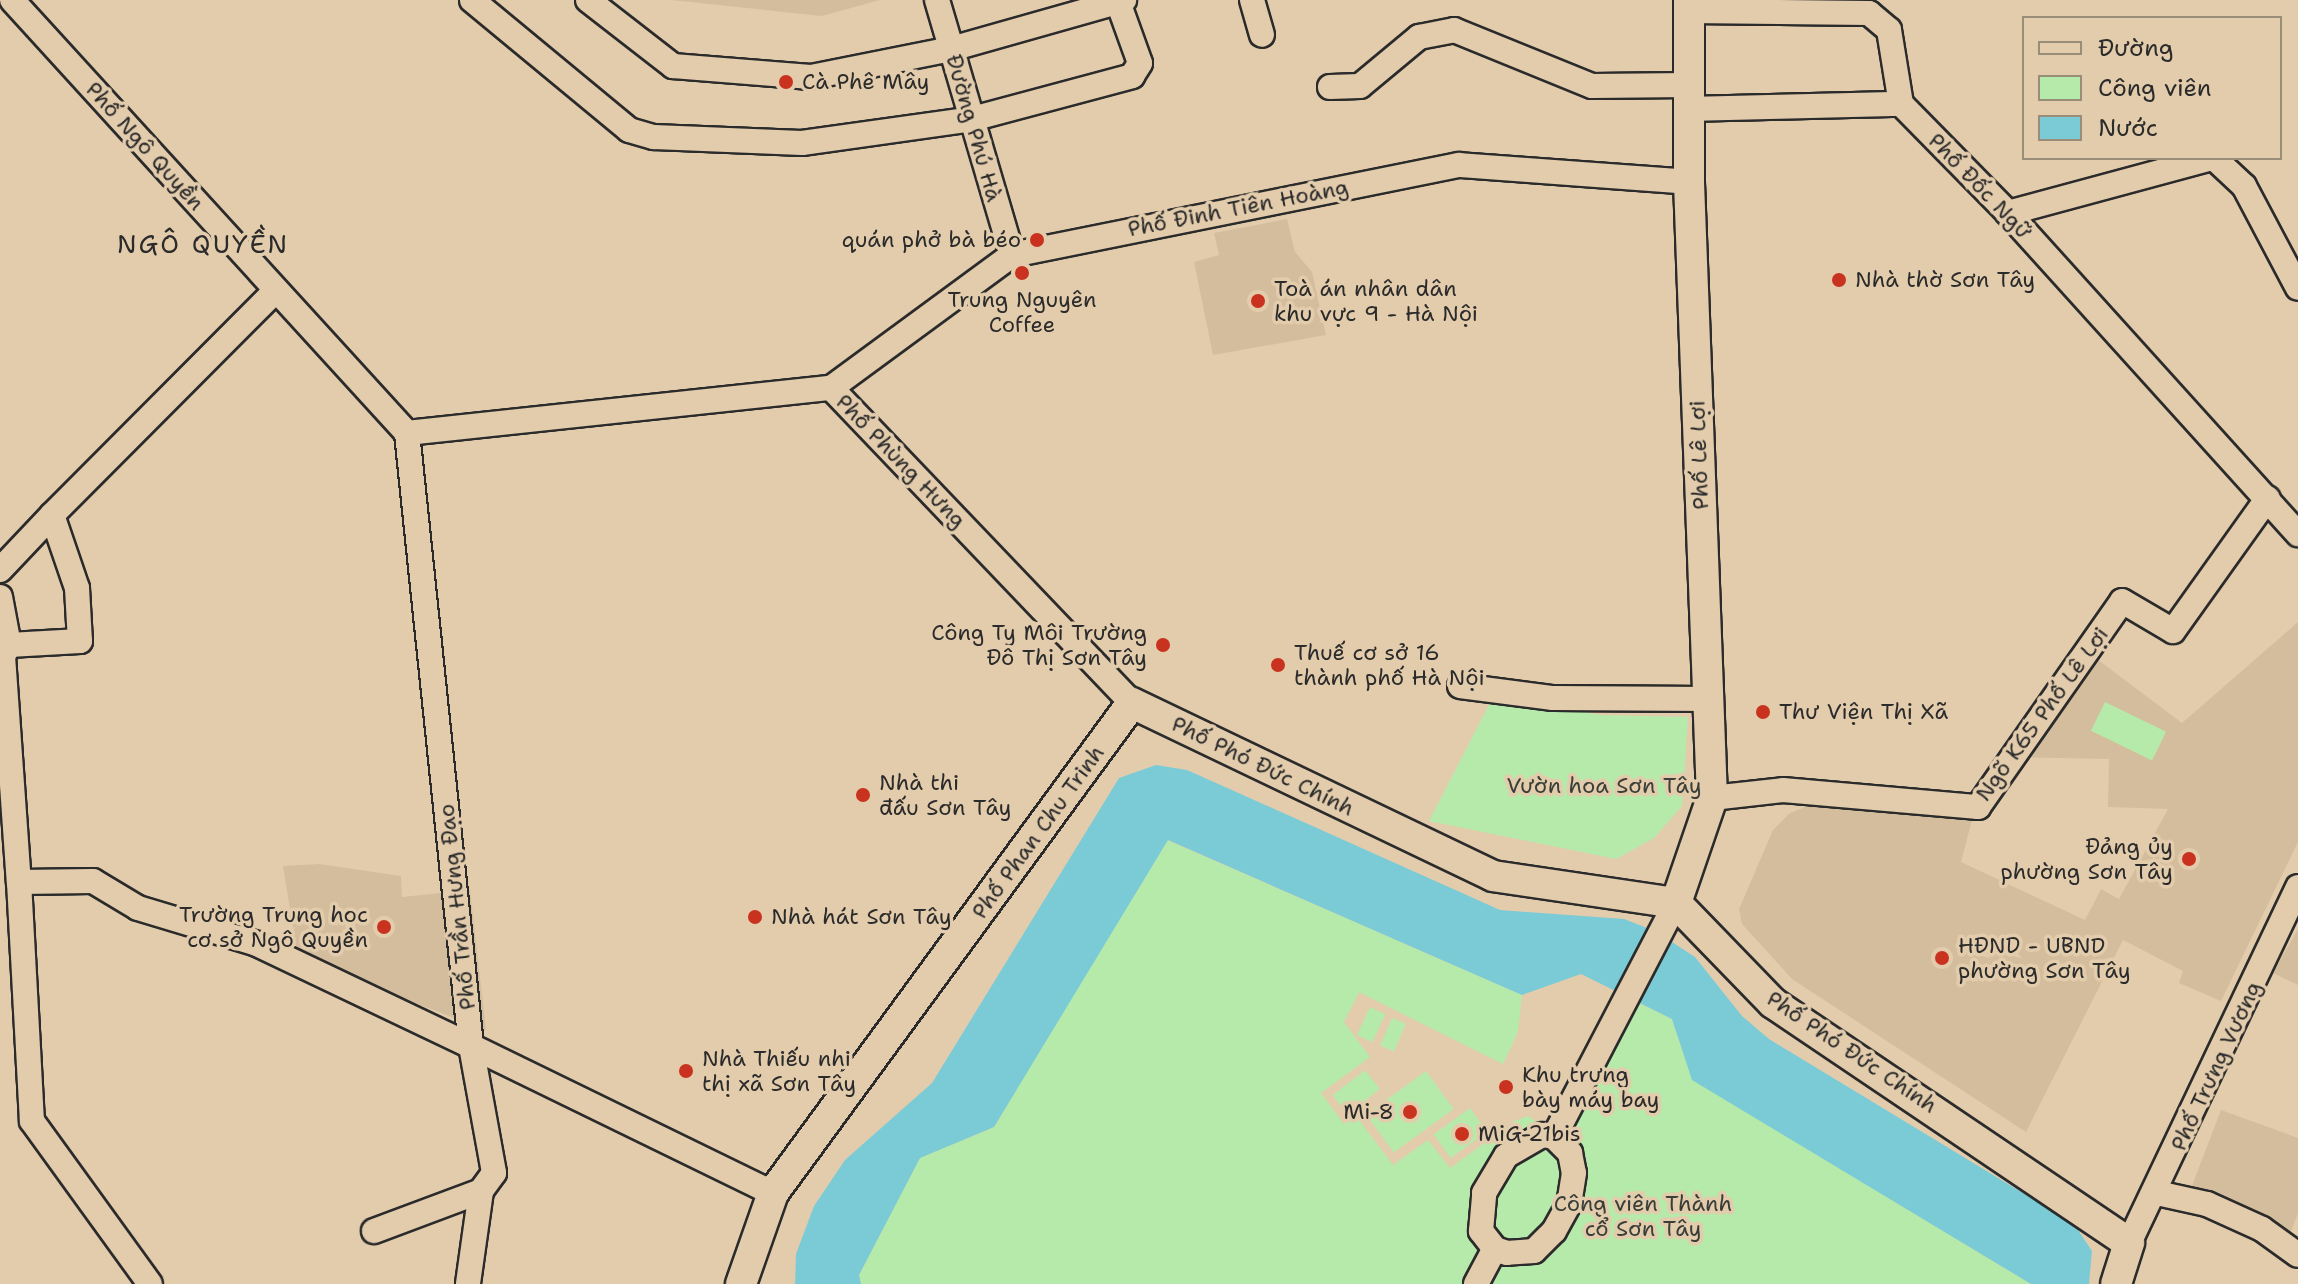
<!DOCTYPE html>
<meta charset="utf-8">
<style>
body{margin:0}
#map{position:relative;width:2298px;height:1284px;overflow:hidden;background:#e3ccac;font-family:"Shantell Sans",sans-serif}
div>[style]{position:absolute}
.built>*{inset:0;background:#d4bd9d}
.green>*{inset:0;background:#b5eaab;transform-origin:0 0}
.water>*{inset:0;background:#7bcbd7}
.roads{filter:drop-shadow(2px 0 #2b2b2b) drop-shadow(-2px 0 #2b2b2b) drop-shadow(0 2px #2b2b2b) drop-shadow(0 -2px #2b2b2b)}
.minor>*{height:24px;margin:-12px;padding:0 12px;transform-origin:12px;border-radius:12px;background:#e3ccac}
.major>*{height:30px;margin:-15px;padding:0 15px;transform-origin:15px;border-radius:15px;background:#e3ccac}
.dots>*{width:22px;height:22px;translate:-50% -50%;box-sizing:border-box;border:4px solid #e3ccac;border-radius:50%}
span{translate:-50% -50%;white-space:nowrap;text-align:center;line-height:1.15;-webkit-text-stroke:7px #e3ccac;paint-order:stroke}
.poi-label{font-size:22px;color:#2b2b2b}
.left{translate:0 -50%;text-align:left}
.right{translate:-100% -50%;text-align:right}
.street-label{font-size:22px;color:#2b2b2b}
.park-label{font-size:22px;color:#393e38}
.quarter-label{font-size:26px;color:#2b2b2b;letter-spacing:2px}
.legend{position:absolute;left:2022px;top:16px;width:260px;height:144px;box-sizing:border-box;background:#e3ccac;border:2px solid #998c78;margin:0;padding:10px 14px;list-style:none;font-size:24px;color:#2b2b2b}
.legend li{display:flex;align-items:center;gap:16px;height:40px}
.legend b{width:40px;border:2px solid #998c78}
</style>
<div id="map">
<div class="built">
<div style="clip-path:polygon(671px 0,880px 0,822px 16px)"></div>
<div style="clip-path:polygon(1287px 219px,1295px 252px,1312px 272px,1326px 335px,1213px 355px,1194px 262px,1219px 255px,1214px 233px)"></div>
<div style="clip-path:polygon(2298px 622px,2298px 842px,2221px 1001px,2179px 983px,2183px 971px,2123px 940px,2026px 1132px,1792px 979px,1742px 924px,1739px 909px,1773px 830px,1790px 813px,1813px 804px,1973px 816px,1961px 862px,2085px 920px,2101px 889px,2119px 899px,2168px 809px,2108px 807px,2109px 759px,2012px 757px,2085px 650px,2182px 723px)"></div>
<div style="clip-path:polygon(319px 864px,401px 876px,402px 897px,470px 890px,486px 1030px,298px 958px,283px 866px)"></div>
<div style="clip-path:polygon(2298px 929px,2298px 985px,2273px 973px)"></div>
<div style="clip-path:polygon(2221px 1110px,2298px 1138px,2298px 1213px,2287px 1242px,2185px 1204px)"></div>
</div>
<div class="green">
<div style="clip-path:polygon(1494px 695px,1600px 715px,1688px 717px,1682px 806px,1654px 838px,1616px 859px,1429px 821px)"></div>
<div style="left:2105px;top:702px;width:68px;height:32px;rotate:26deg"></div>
<div style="clip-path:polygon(1167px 840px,1522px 995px,1518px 1032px,1503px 1064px,1359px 992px,1344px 1022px,1370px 1057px,1321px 1093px,1344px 1124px,1356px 1116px,1393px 1165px,1428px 1140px,1450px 1168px,1515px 1121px,1528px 1116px,1541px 1125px,1495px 1162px,1482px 1248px,1464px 1284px,861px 1284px,859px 1275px,920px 1158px,994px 1127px)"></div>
<div style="clip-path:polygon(1635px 1001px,1672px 1019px,1693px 1080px,2031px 1284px,1490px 1284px,1503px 1258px,1567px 1226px,1561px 1133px)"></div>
<div style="left:1370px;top:1007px;width:17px;height:31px;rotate:25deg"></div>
<div style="left:1392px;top:1018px;width:15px;height:30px;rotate:23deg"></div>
<div style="left:1365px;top:1070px;width:24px;height:41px;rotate:52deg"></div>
<div style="left:1426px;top:1071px;width:47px;height:74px;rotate:54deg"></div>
<div style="left:1470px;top:1108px;width:29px;height:45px;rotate:54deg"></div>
<div style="clip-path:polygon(1547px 1146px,1563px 1156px,1562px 1198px,1533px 1241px,1507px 1244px,1492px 1232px,1489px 1214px,1509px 1164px)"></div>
</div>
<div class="water">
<div style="clip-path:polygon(1156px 765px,1187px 770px,1500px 910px,1624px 919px,1655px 931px,1695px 957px,1742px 1016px,1769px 1039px,2074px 1224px,2092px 1251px,2089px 1284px,2031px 1284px,1692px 1080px,1672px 1019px,1581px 974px,1522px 995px,1168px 840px,994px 1127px,920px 1158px,859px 1275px,861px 1284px,795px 1284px,796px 1254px,814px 1206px,845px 1160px,932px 1083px,1119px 778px)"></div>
</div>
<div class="roads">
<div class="minor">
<div style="left:12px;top:0;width:586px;rotate:47.63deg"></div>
<div style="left:472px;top:0;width:204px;rotate:39.6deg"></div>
<div style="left:629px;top:130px;width:26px;rotate:16deg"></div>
<div style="left:654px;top:137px;width:148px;rotate:2.3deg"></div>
<div style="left:802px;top:143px;width:172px;rotate:-8deg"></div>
<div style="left:972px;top:119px;width:166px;rotate:-15deg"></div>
<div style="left:1132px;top:76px;width:15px;rotate:-58deg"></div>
<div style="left:1140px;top:63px;width:65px;rotate:-109.8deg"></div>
<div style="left:588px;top:0;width:108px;rotate:37.8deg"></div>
<div style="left:673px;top:66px;width:138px;rotate:4.6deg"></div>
<div style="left:811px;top:77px;width:143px;rotate:-11.3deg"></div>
<div style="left:951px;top:49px;width:180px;rotate:-15.8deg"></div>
<div style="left:937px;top:0;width:266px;rotate:73.6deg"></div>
<div style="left:1252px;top:0;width:36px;rotate:74deg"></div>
<div style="left:1689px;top:11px;width:180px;rotate:0.6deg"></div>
<div style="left:1869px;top:13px;width:26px;rotate:40deg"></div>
<div style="left:1889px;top:30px;width:75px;rotate:80.8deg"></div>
<div style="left:1330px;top:87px;width:30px;rotate:-2deg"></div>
<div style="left:1360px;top:86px;width:77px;rotate:-39.7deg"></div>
<div style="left:1419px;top:37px;width:36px;rotate:-11deg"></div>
<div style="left:1454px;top:30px;width:149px;rotate:22.1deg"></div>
<div style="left:1592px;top:86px;width:97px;rotate:-0.6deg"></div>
<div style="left:1689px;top:109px;width:212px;rotate:-1.4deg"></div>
<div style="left:1901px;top:104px;width:153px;rotate:45.5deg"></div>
<div style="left:2008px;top:213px;width:433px;rotate:47.9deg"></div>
<div style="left:2214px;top:158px;width:41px;rotate:43deg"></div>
<div style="left:2244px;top:186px;width:115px;rotate:62.1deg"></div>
<div style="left:2008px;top:213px;width:211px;rotate:-15.1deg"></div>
<div style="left:831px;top:388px;width:225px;rotate:-36.3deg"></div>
<div style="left:1012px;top:255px;width:456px;rotate:-11.4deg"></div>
<div style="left:1459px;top:165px;width:231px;rotate:4.2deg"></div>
<div style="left:407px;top:433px;width:616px;rotate:84.04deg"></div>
<div style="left:471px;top:1046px;width:336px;rotate:26deg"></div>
<div style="left:407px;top:433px;width:426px;rotate:-6.1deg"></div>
<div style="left:831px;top:388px;width:436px;rotate:46.3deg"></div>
<div style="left:52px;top:515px;width:317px;rotate:-45.1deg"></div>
<div style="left:0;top:570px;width:76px;rotate:-46.6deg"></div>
<div style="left:52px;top:515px;width:77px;rotate:71.1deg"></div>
<div style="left:77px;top:588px;width:53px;rotate:86.8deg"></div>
<div style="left:80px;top:641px;width:71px;rotate:176.8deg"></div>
<div style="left:0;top:597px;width:49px;rotate:79.4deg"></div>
<div style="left:9px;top:645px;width:13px;rotate:119deg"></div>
<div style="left:3px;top:656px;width:227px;rotate:86deg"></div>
<div style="left:19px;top:882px;width:74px;rotate:-0.8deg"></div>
<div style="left:93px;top:881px;width:52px;rotate:31deg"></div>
<div style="left:138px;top:908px;width:124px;rotate:16.8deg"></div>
<div style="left:257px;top:944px;width:237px;rotate:25.5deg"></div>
<div style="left:471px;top:1046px;width:129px;rotate:79.7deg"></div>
<div style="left:494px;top:1173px;width:22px;rotate:126deg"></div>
<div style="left:481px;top:1191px;width:94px;rotate:98deg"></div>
<div style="left:1460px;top:686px;width:94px;rotate:7.4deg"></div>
<div style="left:1553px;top:698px;width:155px;rotate:0.4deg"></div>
<div style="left:1712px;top:798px;width:71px;rotate:-6.4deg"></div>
<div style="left:1783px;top:790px;width:196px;rotate:5deg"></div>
<div style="left:1978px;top:807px;width:251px;rotate:-55deg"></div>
<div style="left:2122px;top:601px;width:59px;rotate:30.5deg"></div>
<div style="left:2173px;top:631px;width:163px;rotate:-54.5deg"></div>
<div style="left:19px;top:882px;width:239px;rotate:86.9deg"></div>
<div style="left:32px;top:1121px;width:201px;rotate:54.1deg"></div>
<div style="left:1542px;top:1135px;width:12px;rotate:9deg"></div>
<div style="left:1554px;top:1137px;width:23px;rotate:45deg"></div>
<div style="left:1570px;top:1153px;width:20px;rotate:79deg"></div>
<div style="left:1574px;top:1173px;width:31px;rotate:99deg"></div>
<div style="left:1569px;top:1204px;width:31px;rotate:119deg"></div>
<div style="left:1554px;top:1231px;width:28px;rotate:135deg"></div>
<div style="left:1534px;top:1251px;width:27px;rotate:176deg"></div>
<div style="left:1507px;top:1253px;width:13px;rotate:-162deg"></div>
<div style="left:1495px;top:1249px;width:23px;rotate:-128deg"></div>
<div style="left:1481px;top:1231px;width:38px;rotate:-85deg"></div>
<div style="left:1484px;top:1193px;width:43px;rotate:-59.3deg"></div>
<div style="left:1506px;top:1156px;width:42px;rotate:-30.3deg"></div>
<div style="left:1554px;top:1137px;width:264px;rotate:-62.5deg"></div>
<div style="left:2157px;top:1193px;width:51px;rotate:12.4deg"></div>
<div style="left:2207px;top:1204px;width:60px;rotate:24.4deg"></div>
<div style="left:2262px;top:1229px;width:44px;rotate:35.8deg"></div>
<div style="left:374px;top:1231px;width:114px;rotate:-20.5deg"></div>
<div style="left:2129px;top:1243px;width:394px;rotate:-64.6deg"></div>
<div style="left:1476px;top:1284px;width:40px;rotate:-62deg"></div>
</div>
<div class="major">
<div style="left:1676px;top:903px;width:111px;rotate:-71.1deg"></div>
<div style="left:1712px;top:798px;width:616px;rotate:-92.14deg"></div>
<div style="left:1689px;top:182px;width:182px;rotate:-90deg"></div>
<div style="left:741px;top:1284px;width:96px;rotate:-70.6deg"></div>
<div style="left:773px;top:1193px;width:607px;rotate:-53.77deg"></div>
<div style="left:1132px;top:703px;width:400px;rotate:25.6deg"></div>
<div style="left:1493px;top:876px;width:185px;rotate:8.4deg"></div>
<div style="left:1676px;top:903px;width:139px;rotate:45.9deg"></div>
<div style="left:1773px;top:1003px;width:429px;rotate:34deg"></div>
<div style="left:2129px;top:1243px;width:43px;rotate:107.6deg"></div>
</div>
</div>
<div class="dots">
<div style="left:786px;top:82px;background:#c8321e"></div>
<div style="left:1037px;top:240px;background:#c8321e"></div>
<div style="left:1022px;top:273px;background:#c8321e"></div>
<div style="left:1839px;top:280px;background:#c8321e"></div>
<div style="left:1258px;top:301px;background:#c8321e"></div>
<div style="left:1163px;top:645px;background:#c8321e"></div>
<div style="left:1278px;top:665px;background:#c8321e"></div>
<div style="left:1763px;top:712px;background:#c8321e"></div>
<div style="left:863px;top:795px;background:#c8321e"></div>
<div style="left:2189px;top:859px;background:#c8321e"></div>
<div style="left:755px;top:917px;background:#c8321e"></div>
<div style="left:384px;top:927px;background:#c8321e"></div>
<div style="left:1942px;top:958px;background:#c8321e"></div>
<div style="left:686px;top:1071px;background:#c8321e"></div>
<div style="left:1506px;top:1087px;background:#c8321e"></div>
<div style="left:1410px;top:1112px;background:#c8321e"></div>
<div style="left:1462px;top:1134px;background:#c8321e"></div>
</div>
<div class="poi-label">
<span class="left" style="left:802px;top:82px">Cà Phê Mây</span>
<span class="right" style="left:1021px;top:240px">quán phở bà béo</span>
<span class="left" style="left:1855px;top:280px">Nhà thờ Sơn Tây</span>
<span class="left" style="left:1274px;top:301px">Toà án nhân dân<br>khu vực 9 - Hà Nội</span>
<span style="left:1022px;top:312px">Trung Nguyên<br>Coffee</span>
<span class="right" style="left:1147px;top:645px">Công Ty Môi Trường<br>Đô Thị Sơn Tây</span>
<span class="left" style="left:1294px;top:665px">Thuế cơ sở 16<br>thành phố Hà Nội</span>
<span class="left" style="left:1779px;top:712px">Thư Viện Thị Xã</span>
<span class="left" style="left:879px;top:795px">Nhà thi<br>đấu Sơn Tây</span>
<span class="right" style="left:2173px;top:859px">Đảng ủy<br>phường Sơn Tây</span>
<span class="right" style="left:368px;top:927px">Trường Trung học<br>cơ sở Ngô Quyền</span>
<span class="left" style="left:771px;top:917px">Nhà hát Sơn Tây</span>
<span class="left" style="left:1958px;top:958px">HĐND - UBND<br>phường Sơn Tây</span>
<span class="left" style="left:702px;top:1071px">Nhà Thiếu nhi<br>thị xã Sơn Tây</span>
<span class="left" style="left:1522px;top:1087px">Khu trưng<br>bày máy bay</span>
<span class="right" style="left:1394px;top:1112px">Mi-8</span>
<span class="left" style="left:1478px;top:1134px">MiG-21bis</span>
</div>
<div class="street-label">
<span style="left:974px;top:128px;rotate:74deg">Đường Phú Hà</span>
<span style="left:145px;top:146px;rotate:48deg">Phố Ngô Quyền</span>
<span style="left:1980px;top:186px;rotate:46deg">Phố Đốc Ngữ</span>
<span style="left:1238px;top:208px;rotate:-11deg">Phố Đinh Tiên Hoàng</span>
<span style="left:1699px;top:455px;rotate:-92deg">Phố Lê Lợi</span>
<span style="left:901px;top:461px;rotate:46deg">Phố Phùng Hưng</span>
<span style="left:2042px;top:714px;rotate:-54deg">Ngõ K65 Phố Lê Lợi</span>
<span style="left:1263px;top:766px;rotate:26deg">Phố Phó Đức Chính</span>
<span style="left:1038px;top:832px;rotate:-54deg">Phố Phan Chu Trinh</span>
<span style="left:457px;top:907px;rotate:-96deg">Phố Trần Hưng Đạo</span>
<span style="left:1852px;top:1052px;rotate:34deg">Phố Phó Đức Chính</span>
<span style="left:2216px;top:1066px;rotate:-65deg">Phố Trưng Vương</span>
</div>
<div class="park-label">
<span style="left:1604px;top:786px">Vườn hoa Sơn Tây</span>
<span style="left:1643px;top:1216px">Công viên Thành<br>cổ Sơn Tây</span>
</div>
<div class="quarter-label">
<span style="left:203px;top:244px">NGÔ QUYỀN</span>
</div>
<ul class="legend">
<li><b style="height:10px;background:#e3ccac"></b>Đường</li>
<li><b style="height:22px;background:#b5eaab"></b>Công viên</li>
<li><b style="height:22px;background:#7bcbd7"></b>Nước</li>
</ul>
</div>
